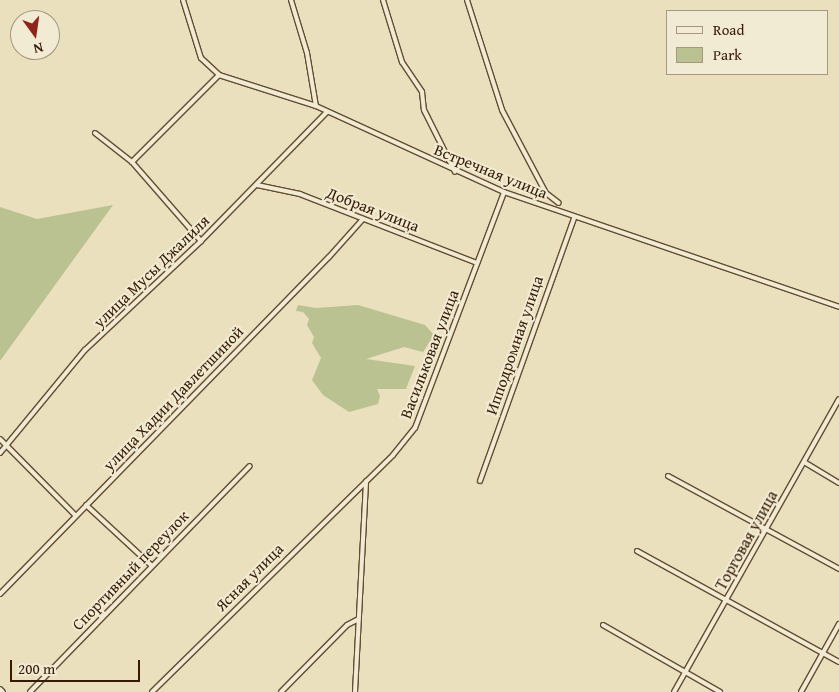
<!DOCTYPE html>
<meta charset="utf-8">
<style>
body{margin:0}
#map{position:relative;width:839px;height:692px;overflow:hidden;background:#ebe0bd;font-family:"Gentium Book Plus",serif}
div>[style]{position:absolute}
.green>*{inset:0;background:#b9c290}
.roads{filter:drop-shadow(1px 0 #634c32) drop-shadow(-1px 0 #634c32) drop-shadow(0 1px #634c32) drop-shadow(0 -1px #634c32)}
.minor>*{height:4px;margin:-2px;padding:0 2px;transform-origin:2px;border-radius:2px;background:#f2ebd4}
span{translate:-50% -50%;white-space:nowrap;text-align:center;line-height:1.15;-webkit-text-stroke:4px #f2ebd4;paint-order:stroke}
.street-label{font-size:16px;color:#361a03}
.legend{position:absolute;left:666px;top:10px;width:162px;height:65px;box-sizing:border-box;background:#f2ebd4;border:1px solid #a79780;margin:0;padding:6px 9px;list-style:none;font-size:15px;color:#361a03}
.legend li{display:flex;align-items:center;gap:10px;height:25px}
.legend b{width:25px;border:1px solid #a79780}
.north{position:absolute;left:10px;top:10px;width:50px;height:50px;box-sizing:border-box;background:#f2ebd4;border:1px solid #a79780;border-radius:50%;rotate:166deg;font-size:14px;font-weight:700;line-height:20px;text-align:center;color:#361a03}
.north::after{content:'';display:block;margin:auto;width:18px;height:22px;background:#8f2418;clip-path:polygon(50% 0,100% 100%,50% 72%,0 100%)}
.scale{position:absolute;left:10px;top:660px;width:130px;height:22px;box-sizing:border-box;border:2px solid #361a03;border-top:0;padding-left:6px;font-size:15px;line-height:18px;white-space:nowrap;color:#361a03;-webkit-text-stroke:4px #f2ebd4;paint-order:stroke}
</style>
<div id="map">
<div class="green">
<div style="clip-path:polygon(113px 205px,0 361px,0 207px,37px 219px)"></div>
<div style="clip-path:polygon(298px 305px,316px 308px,358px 305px,425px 325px,434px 335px,423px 352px,404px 347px,366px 359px,415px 366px,406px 389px,377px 389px,380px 396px,378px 404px,349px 412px,323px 395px,312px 380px,321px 358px,312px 343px,314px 337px,307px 325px,309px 319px,303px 312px,296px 311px)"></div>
</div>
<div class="roads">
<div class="minor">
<div style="left:183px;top:0;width:61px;rotate:72.8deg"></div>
<div style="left:201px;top:58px;width:25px;rotate:43deg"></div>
<div style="left:219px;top:75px;width:102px;rotate:17.7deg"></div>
<div style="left:316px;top:106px;width:207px;rotate:24.6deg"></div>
<div style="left:504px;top:192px;width:354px;rotate:18.9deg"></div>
<div style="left:291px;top:0;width:55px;rotate:73.2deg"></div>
<div style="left:307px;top:53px;width:54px;rotate:80.4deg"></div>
<div style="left:383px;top:0;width:65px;rotate:73deg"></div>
<div style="left:402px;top:62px;width:36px;rotate:56deg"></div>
<div style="left:422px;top:92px;width:18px;rotate:84deg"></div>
<div style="left:424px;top:110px;width:69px;rotate:63.4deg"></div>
<div style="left:467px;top:0;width:115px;rotate:72.3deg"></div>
<div style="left:502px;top:110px;width:94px;rotate:62.1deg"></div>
<div style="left:546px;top:193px;width:16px;rotate:38deg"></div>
<div style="left:95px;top:133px;width:47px;rotate:38.1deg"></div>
<div style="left:132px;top:162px;width:105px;rotate:48.9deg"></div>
<div style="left:132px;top:162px;width:123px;rotate:-45deg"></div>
<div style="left:257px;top:185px;width:44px;rotate:11.8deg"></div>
<div style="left:300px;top:194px;width:190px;rotate:21.3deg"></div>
<div style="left:0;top:439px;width:107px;rotate:45.4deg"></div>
<div style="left:0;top:453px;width:134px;rotate:-50.5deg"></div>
<div style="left:85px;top:350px;width:159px;rotate:-43.2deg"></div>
<div style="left:201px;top:241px;width:180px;rotate:-45.7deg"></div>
<div style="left:804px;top:462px;width:41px;rotate:31deg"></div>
<div style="left:668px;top:476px;width:195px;rotate:28.5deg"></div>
<div style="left:480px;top:481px;width:279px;rotate:-70.3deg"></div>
<div style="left:86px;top:505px;width:88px;rotate:42.7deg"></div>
<div style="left:637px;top:551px;width:230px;rotate:28.8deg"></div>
<div style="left:0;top:594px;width:471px;rotate:-45.7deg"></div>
<div style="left:329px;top:257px;width:51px;rotate:-48.2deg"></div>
<div style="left:603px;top:625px;width:135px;rotate:29.8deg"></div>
<div style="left:0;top:689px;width:4px;rotate:45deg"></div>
<div style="left:30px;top:692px;width:315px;rotate:-45.8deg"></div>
<div style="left:152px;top:692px;width:338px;rotate:-44.5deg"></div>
<div style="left:393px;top:455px;width:35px;rotate:-51deg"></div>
<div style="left:415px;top:428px;width:252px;rotate:-69.3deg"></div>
<div style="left:281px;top:692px;width:94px;rotate:-45.4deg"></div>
<div style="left:347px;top:625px;width:13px;rotate:-27deg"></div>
<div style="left:355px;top:692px;width:211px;rotate:-87deg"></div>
<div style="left:674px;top:692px;width:336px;rotate:-60.6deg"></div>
<div style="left:801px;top:692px;width:78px;rotate:-60.8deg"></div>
</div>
</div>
<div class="street-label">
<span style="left:491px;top:171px;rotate:22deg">Встречная улица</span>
<span style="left:373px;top:209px;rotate:21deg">Добрая улица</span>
<span style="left:151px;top:271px;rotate:-44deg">улица Мусы Джалиля</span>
<span style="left:514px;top:345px;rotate:-71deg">Ипподромная улица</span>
<span style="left:429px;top:354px;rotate:-69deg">Васильковая улица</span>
<span style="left:173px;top:398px;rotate:-46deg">улица Хадии Давлетшиной</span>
<span style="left:746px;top:540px;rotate:-61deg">Торговая улица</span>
<span style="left:130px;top:570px;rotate:-46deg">Спортивный переулок</span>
<span style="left:249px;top:577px;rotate:-45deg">Ясная улица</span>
</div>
<ul class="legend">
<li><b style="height:6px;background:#f2ebd4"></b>Road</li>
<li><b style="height:14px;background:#b9c290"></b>Park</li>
</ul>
<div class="north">N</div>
<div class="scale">200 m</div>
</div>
